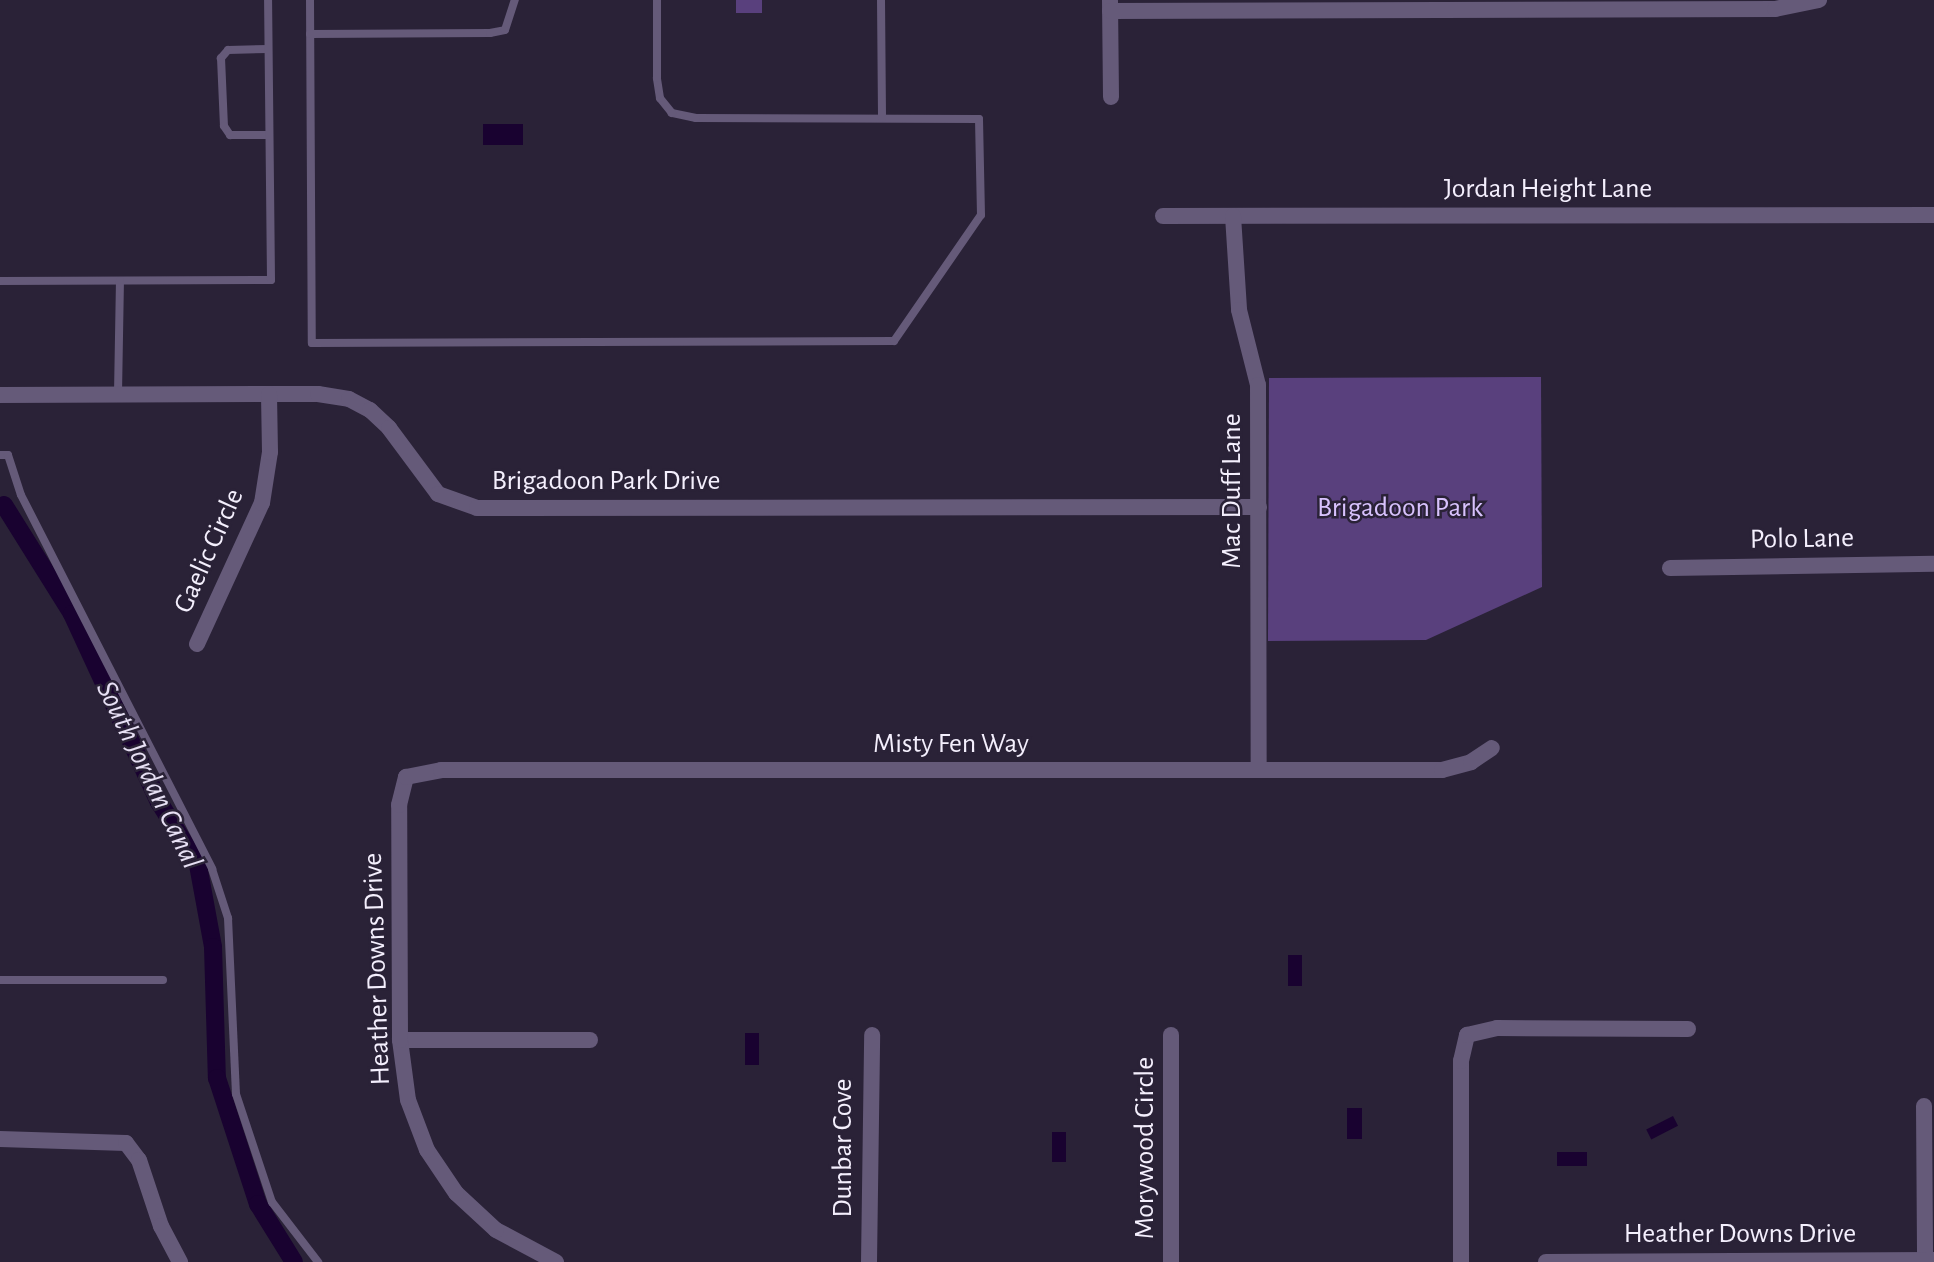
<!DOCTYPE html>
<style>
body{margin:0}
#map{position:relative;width:1934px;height:1262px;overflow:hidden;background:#2a2237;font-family:"Alegreya Sans",sans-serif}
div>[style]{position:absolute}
.green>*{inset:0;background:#59407d;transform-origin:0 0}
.water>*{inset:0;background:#190230;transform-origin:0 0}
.canal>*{height:18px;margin:-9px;padding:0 9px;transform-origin:9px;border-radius:9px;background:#190230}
.service>*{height:8px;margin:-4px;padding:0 4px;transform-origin:4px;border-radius:4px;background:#655a79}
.minor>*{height:16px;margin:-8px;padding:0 8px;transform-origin:8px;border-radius:8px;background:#655a79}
span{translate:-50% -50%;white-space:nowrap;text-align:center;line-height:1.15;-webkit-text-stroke:5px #2a2237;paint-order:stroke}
.street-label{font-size:28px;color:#f4effd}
.park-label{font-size:28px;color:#d8c2fd}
.water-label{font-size:30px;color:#e7e0f4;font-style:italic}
</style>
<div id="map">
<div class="green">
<div style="left:736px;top:0;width:26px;height:13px"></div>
<div style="clip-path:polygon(1541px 377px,1542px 587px,1426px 640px,1268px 641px,1269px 378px)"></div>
</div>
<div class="water">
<div style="left:483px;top:124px;width:40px;height:21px"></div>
<div style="left:1288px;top:955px;width:14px;height:31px"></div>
<div style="left:745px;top:1033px;width:14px;height:32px"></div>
<div style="left:1347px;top:1108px;width:15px;height:31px"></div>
<div style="left:1673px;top:1116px;width:11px;height:30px;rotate:63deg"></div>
<div style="left:1052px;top:1132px;width:14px;height:30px"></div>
<div style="left:1557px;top:1152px;width:30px;height:14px"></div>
</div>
<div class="canal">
<div style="left:4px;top:505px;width:128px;rotate:58deg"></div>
<div style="left:72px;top:614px;width:207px;rotate:65.2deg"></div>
<div style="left:159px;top:802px;width:74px;rotate:58.2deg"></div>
<div style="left:198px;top:865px;width:83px;rotate:79.6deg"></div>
<div style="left:213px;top:947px;width:131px;rotate:88.3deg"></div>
<div style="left:217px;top:1078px;width:133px;rotate:72deg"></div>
<div style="left:258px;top:1204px;width:68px;rotate:58.2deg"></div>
</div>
<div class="service">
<div style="left:310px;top:0;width:343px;rotate:89.7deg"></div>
<div style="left:312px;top:343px;width:582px;rotate:-0.2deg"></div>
<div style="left:894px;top:341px;width:153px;rotate:-55.4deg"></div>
<div style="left:981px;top:215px;width:96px;rotate:-91.2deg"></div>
<div style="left:979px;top:119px;width:283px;rotate:-179.8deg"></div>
<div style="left:696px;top:118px;width:25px;rotate:-168deg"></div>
<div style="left:672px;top:113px;width:19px;rotate:-129deg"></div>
<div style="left:660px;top:98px;width:20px;rotate:-99deg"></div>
<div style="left:657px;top:78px;width:78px;rotate:-90deg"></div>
<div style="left:881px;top:0;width:118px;rotate:89.5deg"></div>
<div style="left:310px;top:34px;width:180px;rotate:-0.3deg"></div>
<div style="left:490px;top:33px;width:15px;rotate:-11deg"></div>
<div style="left:505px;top:30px;width:32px;rotate:-72deg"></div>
<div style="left:268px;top:49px;width:40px;rotate:178.6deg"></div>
<div style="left:228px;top:50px;width:11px;rotate:131deg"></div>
<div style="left:221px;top:58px;width:68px;rotate:87.5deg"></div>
<div style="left:224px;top:126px;width:11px;rotate:56deg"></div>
<div style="left:230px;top:135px;width:39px"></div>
<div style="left:0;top:281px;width:271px;rotate:-0.2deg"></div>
<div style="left:271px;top:280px;width:280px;rotate:-90.6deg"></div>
<div style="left:118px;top:394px;width:113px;rotate:-89deg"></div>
<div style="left:0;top:455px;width:8px"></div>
<div style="left:8px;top:455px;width:42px;rotate:72deg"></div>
<div style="left:21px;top:495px;width:420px;rotate:62.9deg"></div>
<div style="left:212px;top:869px;width:52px;rotate:71.9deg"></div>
<div style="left:228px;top:918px;width:176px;rotate:87.4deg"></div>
<div style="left:236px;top:1094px;width:114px;rotate:71.6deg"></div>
<div style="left:272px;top:1202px;width:76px;rotate:52.5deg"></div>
<div style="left:0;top:980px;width:163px"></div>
</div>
<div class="minor">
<div style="left:1110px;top:1px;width:96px;rotate:89.4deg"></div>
<div style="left:1110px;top:11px;width:665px;rotate:-0.17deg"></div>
<div style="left:1775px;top:9px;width:45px;rotate:-11.6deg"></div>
<div style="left:1163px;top:216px;width:771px;rotate:-0.07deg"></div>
<div style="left:1233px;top:216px;width:94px;rotate:86.3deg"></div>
<div style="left:1239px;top:310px;width:77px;rotate:75.8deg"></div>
<div style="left:1258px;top:385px;width:385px;rotate:89.9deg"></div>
<div style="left:0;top:395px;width:318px;rotate:-0.2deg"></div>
<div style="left:318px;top:394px;width:31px;rotate:9deg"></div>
<div style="left:349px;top:399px;width:24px;rotate:28deg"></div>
<div style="left:370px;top:410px;width:26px;rotate:43deg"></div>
<div style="left:389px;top:428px;width:82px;rotate:53.4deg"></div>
<div style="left:438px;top:494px;width:41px;rotate:19.7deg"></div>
<div style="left:477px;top:508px;width:782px;rotate:-0.07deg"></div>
<div style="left:1670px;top:568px;width:264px;rotate:-0.9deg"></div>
<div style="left:197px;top:644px;width:155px;rotate:-65.3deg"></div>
<div style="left:262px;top:503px;width:52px;rotate:-81.1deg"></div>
<div style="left:270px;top:452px;width:58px;rotate:-91deg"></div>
<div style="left:1171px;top:1035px;width:227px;rotate:90deg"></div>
<div style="left:400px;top:1040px;width:190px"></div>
<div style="left:1924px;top:1106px;width:156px;rotate:89.6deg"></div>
<div style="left:0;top:1139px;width:126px;rotate:1.8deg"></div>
<div style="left:126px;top:1143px;width:21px;rotate:53deg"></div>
<div style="left:139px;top:1160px;width:70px;rotate:71.6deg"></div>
<div style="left:161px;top:1226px;width:41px;rotate:62.2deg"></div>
<div style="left:556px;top:1262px;width:68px;rotate:-151.9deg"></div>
<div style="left:496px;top:1230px;width:54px;rotate:-137.2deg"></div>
<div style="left:456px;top:1193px;width:52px;rotate:-124deg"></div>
<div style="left:427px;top:1150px;width:53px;rotate:-110.8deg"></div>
<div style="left:408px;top:1100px;width:61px;rotate:-97.6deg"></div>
<div style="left:400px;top:1040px;width:235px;rotate:-90.2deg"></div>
<div style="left:399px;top:805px;width:29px;rotate:-76deg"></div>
<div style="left:406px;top:777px;width:36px;rotate:-11deg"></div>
<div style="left:441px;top:770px;width:1001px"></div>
<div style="left:1442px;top:770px;width:30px;rotate:-15deg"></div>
<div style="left:1471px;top:762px;width:25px;rotate:-34deg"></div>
<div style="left:869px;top:1262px;width:227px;rotate:-89.2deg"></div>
<div style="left:1461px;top:1262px;width:201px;rotate:-90deg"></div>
<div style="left:1461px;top:1061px;width:27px;rotate:-77deg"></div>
<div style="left:1467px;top:1035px;width:31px;rotate:-13deg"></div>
<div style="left:1497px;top:1028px;width:191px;rotate:0.3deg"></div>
<div style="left:1546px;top:1262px;width:388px;rotate:-0.3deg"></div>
</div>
<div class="street-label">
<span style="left:1548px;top:189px">Jordan Height Lane</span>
<span style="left:606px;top:481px">Brigadoon Park Drive</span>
<span style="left:1232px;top:491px;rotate:-90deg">Mac Duff Lane</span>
<span style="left:1802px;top:539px;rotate:-1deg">Polo Lane</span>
<span style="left:209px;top:551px;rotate:-66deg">Gaelic Circle</span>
<span style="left:951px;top:744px">Misty Fen Way</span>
<span style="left:377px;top:969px;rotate:-92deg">Heather Downs Drive</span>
<span style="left:843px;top:1148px;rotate:-90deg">Dunbar Cove</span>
<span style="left:1145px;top:1148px;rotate:-90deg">Morywood Circle</span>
<span style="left:1740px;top:1234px">Heather Downs Drive</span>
</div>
<div class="park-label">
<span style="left:1400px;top:508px">Brigadoon Park</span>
</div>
<div class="water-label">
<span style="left:149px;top:775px;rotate:64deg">South Jordan Canal</span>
</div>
</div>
